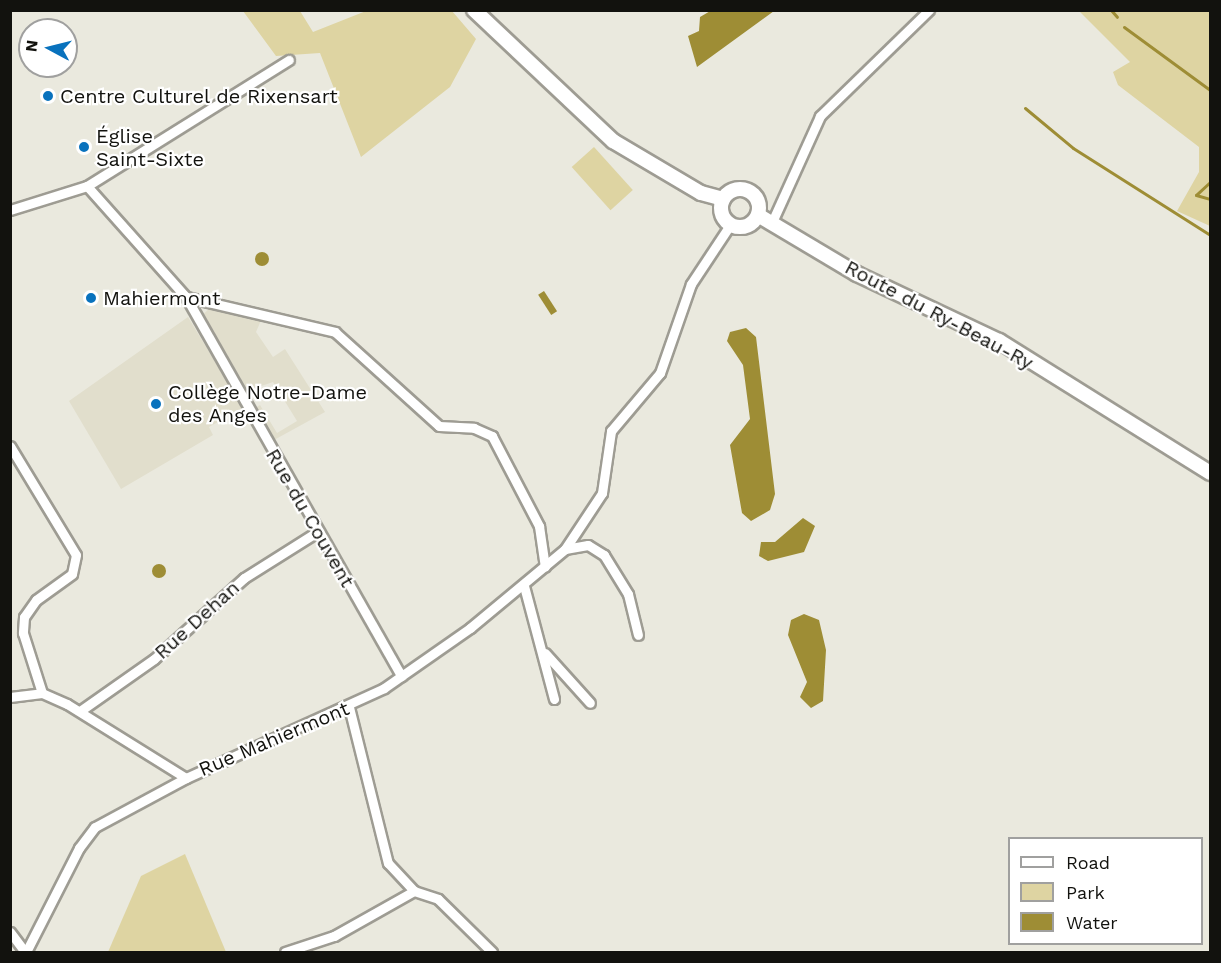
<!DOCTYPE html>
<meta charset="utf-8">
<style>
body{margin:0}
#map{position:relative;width:1221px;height:963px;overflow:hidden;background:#eae9de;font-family:"Work Sans",sans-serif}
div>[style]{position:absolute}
.built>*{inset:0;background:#e1decc}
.green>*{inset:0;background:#ded4a2;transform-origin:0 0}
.water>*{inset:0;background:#9e8d35;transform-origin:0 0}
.round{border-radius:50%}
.stream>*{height:3px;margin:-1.5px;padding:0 1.5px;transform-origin:1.5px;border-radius:1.5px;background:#9e8d35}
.roads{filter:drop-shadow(2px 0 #9e9c93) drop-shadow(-2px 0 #9e9c93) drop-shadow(0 2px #9e9c93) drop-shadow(0 -2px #9e9c93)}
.street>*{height:9px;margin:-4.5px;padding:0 4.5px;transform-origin:4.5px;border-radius:4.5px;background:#fff}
.secondary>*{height:14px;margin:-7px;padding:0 7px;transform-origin:7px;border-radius:7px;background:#fff}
.secondary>.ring{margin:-7px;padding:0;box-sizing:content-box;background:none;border:14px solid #fff;border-radius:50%}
.dots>*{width:16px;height:16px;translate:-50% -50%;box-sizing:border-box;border:3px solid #fff;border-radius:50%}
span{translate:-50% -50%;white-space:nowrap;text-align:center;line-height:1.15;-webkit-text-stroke:4.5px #fff;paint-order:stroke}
.poi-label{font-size:20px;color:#12120e}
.left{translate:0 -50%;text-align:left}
.street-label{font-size:20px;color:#12120e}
.frame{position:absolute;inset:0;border:12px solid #12120e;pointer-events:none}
.legend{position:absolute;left:1008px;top:837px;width:195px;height:108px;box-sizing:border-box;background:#fff;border:2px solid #a0a09f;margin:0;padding:8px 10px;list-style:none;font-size:18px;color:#12120e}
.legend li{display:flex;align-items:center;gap:12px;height:30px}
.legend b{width:30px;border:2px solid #a0a09f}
.north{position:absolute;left:18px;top:18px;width:60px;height:60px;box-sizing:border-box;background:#fff;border:2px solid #a0a09f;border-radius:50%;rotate:277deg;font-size:16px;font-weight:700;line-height:24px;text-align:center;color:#12120e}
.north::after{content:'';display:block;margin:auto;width:21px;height:27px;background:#0972bd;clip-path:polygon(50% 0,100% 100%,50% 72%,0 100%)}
</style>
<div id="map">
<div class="built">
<div style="clip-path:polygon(210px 308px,262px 318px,256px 332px,273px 357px,285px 349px,325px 412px,274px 440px,255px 408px,260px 405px,277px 433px,297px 421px,273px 382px,244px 392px,199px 318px)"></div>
<div style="clip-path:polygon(188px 317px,243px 408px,209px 427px,213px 435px,121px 489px,69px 401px)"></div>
</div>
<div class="green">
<div style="clip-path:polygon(243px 11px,300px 11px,313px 32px,366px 11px,452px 11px,476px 39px,450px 87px,361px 157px,320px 53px,276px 56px)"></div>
<div style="clip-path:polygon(1079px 11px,1210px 11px,1210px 226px,1177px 211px,1199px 172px,1199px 147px,1118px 85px,1113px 72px,1130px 62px)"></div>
<div style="left:594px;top:147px;width:58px;height:30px;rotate:48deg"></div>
<div style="clip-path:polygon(185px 854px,226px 952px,108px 952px,141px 876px)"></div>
</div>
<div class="water">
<div style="clip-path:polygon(712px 10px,774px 10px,774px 11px,697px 67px,688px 36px,699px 31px,700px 17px)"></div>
<div class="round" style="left:255px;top:252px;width:14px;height:14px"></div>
<div style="left:544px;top:291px;width:24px;height:7px;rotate:57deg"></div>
<div style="clip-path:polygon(746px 328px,756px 337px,775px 494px,770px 510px,751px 521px,742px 513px,730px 445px,750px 419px,743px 365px,727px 341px,730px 332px)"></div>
<div style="clip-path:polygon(803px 518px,815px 526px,804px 552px,768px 561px,759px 556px,761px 542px,775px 542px)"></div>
<div class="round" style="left:152px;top:564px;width:14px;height:14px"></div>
<div style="clip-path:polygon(804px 614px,819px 620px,826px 650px,823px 701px,811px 708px,800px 697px,807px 682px,788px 635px,791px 620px)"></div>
</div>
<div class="stream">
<div style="left:1111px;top:10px;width:9px;rotate:49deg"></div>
<div style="left:1124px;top:27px;width:107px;rotate:36.2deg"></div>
<div style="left:1025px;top:108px;width:62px;rotate:39.8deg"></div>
<div style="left:1073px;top:148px;width:162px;rotate:32.4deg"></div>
<div style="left:1210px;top:182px;width:19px;rotate:137deg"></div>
<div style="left:1196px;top:195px;width:15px;rotate:16deg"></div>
</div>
<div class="roads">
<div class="street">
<div style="left:87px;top:186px;width:149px;rotate:48.3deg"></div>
<div style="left:186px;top:297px;width:153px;rotate:13.2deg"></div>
<div style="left:335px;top:332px;width:140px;rotate:42.1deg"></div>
<div style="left:439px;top:426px;width:35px;rotate:3deg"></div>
<div style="left:474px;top:428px;width:20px;rotate:24deg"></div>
<div style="left:492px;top:436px;width:102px;rotate:62.4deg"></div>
<div style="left:539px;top:526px;width:41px;rotate:81.7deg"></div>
<div style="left:10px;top:210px;width:81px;rotate:-17.3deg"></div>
<div style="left:87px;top:186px;width:238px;rotate:-32deg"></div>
<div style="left:772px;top:222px;width:116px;rotate:-65.6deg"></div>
<div style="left:820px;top:116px;width:152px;rotate:-44.2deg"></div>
<div style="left:186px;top:297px;width:436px;rotate:60.4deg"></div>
<div style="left:10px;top:446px;width:127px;rotate:58.8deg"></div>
<div style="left:76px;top:555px;width:19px;rotate:102deg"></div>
<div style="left:72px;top:574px;width:44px;rotate:144.2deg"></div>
<div style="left:36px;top:600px;width:21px;rotate:125deg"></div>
<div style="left:24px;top:617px;width:16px;rotate:94deg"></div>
<div style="left:23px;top:633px;width:63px;rotate:72.4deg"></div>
<div style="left:565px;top:549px;width:23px;rotate:-10deg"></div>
<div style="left:588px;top:545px;width:19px;rotate:32deg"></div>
<div style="left:604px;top:555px;width:46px;rotate:58.4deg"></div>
<div style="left:628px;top:594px;width:42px;rotate:76.3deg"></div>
<div style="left:524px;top:586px;width:117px;rotate:75.1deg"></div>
<div style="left:545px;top:653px;width:67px;rotate:48deg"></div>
<div style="left:10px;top:697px;width:32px;rotate:-7deg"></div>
<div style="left:42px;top:693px;width:27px;rotate:24deg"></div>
<div style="left:67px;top:704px;width:140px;rotate:31.9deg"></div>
<div style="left:349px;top:707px;width:161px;rotate:76deg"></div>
<div style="left:388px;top:863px;width:38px;rotate:47deg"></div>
<div style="left:414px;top:891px;width:25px;rotate:18deg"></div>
<div style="left:438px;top:899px;width:76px;rotate:44.5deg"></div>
<div style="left:80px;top:711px;width:90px;rotate:-35.1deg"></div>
<div style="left:154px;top:659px;width:121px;rotate:-42deg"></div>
<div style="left:244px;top:578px;width:86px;rotate:-32.2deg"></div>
<div style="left:10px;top:932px;width:25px;rotate:53deg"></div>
<div style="left:26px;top:952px;width:117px;rotate:-63deg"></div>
<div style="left:79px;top:848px;width:26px;rotate:-53deg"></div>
<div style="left:95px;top:827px;width:103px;rotate:-28.3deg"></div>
<div style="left:186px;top:778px;width:217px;rotate:-24.4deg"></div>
<div style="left:384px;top:688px;width:105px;rotate:-34.9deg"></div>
<div style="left:470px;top:628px;width:124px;rotate:-39.7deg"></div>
<div style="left:565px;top:549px;width:67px;rotate:-56.5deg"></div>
<div style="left:602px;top:493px;width:63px;rotate:-81.7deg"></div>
<div style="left:611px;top:431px;width:76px;rotate:-49.8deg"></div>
<div style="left:660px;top:373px;width:94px;rotate:-70.8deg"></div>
<div style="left:691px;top:284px;width:71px;rotate:-56.5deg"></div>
<div style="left:285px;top:952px;width:52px;rotate:-18.1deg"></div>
<div style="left:334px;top:936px;width:92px;rotate:-29.4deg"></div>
</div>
<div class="secondary">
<div style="left:474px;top:10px;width:191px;rotate:43.3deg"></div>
<div style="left:613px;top:141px;width:102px;rotate:30.6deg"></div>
<div style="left:701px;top:193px;width:23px;rotate:15deg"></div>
<div class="ring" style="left:721px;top:189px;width:24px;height:24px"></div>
<div style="left:758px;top:215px;width:115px;rotate:30.8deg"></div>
<div style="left:857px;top:274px;width:157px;rotate:25.3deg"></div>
<div style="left:999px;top:341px;width:249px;rotate:32deg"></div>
</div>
</div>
<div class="dots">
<div style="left:48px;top:96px;background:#0972bd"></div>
<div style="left:84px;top:147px;background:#0972bd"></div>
<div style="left:91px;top:298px;background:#0972bd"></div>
<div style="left:156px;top:404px;background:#0972bd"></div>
</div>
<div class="poi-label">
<span class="left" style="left:60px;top:96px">Centre Culturel de Rixensart</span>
<span class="left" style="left:96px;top:148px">Église<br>Saint-Sixte</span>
<span class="left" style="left:103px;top:298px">Mahiermont</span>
<span class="left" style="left:168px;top:404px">Collège Notre-Dame<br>des Anges</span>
</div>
<div class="street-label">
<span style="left:939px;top:315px;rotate:28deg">Route du Ry-Beau-Ry</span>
<span style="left:310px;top:518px;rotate:60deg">Rue du Couvent</span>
<span style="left:197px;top:620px;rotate:-42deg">Rue Dehan</span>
<span style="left:274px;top:739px;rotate:-23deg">Rue Mahiermont</span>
</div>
<div class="frame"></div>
<ul class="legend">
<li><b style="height:8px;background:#fff"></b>Road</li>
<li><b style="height:16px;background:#ded4a2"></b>Park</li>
<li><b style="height:16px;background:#9e8d35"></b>Water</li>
</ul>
<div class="north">N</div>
</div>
